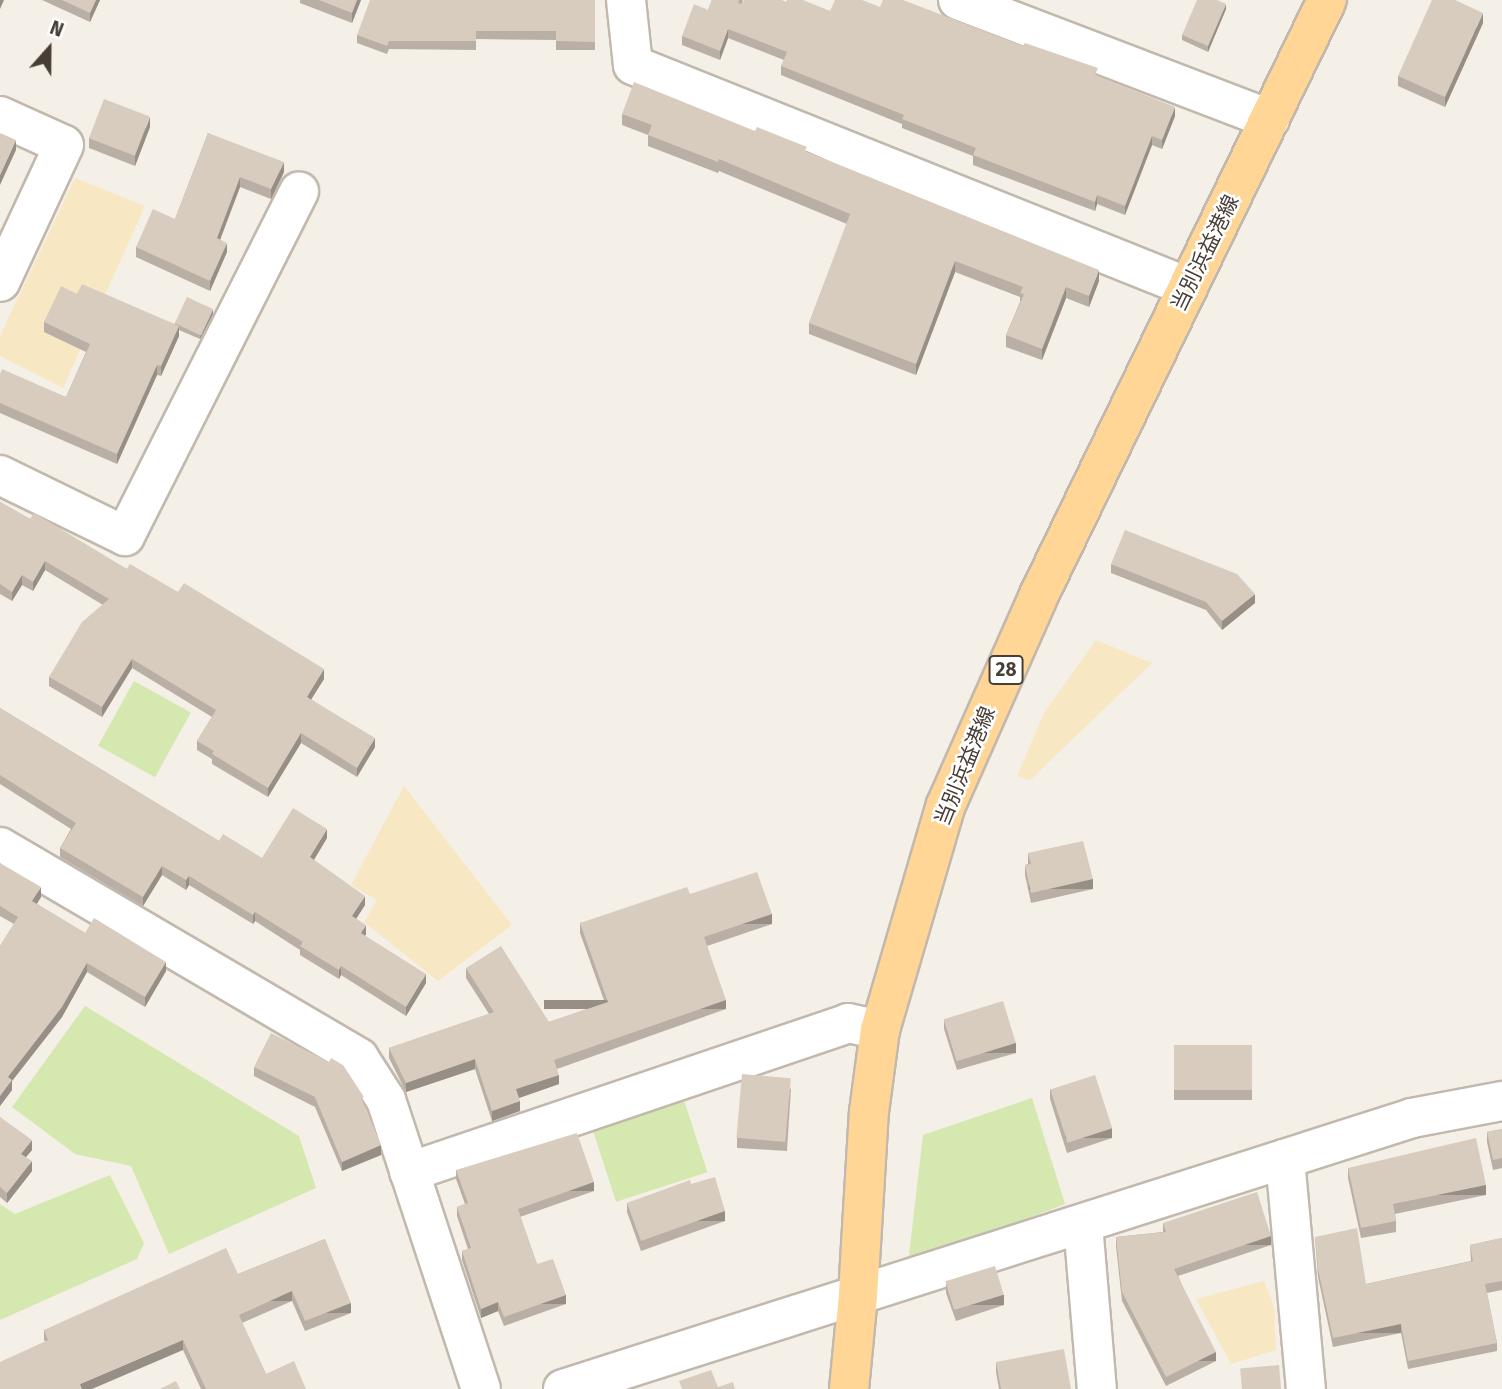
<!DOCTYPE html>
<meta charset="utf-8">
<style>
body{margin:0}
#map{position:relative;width:1502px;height:1389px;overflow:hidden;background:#f4efe7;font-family:"Fira Sans","Noto Sans JP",sans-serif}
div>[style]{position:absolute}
.green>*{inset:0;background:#d5e8b0;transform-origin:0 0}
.sand>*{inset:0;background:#f8e7c3}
.roads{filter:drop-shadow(2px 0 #c2b8ad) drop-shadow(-2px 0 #c2b8ad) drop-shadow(0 2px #c2b8ad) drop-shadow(0 -2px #c2b8ad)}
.street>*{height:38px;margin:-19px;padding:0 19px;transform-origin:19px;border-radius:19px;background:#fff}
.primary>*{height:38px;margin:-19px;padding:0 19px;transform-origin:19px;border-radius:19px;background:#ffd695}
.wall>*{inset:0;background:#baafa4;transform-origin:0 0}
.shaded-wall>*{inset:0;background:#978f86;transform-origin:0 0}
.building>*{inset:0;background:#d8ccbf;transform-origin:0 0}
span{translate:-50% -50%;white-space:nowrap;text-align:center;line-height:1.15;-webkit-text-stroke:5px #fff;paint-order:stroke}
.shield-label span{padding:2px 5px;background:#fff;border:2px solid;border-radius:5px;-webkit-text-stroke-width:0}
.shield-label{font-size:19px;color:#473e36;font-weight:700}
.street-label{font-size:21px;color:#473e36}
.north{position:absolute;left:14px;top:14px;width:70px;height:70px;-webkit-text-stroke:5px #fff;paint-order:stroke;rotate:21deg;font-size:19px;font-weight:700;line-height:28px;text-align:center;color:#473e36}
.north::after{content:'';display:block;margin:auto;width:24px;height:32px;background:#473e36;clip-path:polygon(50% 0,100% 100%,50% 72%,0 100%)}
</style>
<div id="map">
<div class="green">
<div style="left:134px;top:681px;width:65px;height:74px;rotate:29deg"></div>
<div style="clip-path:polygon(85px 1006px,299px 1136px,316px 1188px,169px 1254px,131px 1166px,75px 1154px,12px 1107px)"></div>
<div style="left:683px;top:1097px;width:79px;height:96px;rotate:72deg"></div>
<div style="clip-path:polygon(1032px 1098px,1065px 1204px,908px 1264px,923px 1135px)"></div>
<div style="clip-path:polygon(110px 1175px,144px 1243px,137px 1259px,0 1320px,0 1204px,15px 1214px)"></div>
</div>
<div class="sand">
<div style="clip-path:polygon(75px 178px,145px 206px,63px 388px,0 356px,0 336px)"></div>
<div style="clip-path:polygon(1096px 640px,1152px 663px,1030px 780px,1017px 776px,1044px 713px)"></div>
<div style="clip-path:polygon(404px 786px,512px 925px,438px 981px,364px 922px,377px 900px,351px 885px)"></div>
<div style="clip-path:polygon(1264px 1281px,1274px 1306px,1276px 1350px,1231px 1364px,1196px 1299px)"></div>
</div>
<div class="roads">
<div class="street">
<div style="left:626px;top:0;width:65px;rotate:83.9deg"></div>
<div style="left:633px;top:65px;width:598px;rotate:21.8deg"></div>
<div style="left:958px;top:0;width:334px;rotate:20.9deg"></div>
<div style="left:0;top:116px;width:70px;rotate:24.4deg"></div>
<div style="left:64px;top:145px;width:151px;rotate:115deg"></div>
<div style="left:0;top:475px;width:139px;rotate:26deg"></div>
<div style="left:125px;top:536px;width:386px;rotate:-63.2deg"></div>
<div style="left:0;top:847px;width:416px;rotate:30.4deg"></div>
<div style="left:359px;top:1058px;width:50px;rotate:57.3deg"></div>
<div style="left:386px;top:1100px;width:304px;rotate:71.8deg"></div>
<div style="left:1285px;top:1159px;width:231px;rotate:84.8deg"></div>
<div style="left:409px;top:1172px;width:464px;rotate:-18.7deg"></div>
<div style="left:848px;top:1023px;width:33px;rotate:12deg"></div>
<div style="left:1083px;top:1224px;width:166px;rotate:85.2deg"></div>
<div style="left:563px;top:1389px;width:891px;rotate:-17.7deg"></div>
<div style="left:1412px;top:1118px;width:92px;rotate:-10.7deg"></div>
</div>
<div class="primary">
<div style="left:849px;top:1389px;width:94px;rotate:-84.5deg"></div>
<div style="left:858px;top:1295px;width:183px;rotate:-86.6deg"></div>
<div style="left:869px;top:1112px;width:83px;rotate:-82.4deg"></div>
<div style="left:880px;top:1030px;width:234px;rotate:-73.7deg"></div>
<div style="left:946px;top:805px;width:227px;rotate:-66.1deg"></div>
<div style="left:1038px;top:597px;width:663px;rotate:-64.17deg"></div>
</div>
</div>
<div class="wall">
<div style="clip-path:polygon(42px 0,100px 0,90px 22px)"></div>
<div style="clip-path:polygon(300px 0,361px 0,352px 23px,300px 3px)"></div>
<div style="clip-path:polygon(595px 0,595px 50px,556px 50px,556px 40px,476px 39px,476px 50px,389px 49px,387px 54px,357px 43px,357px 35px)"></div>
<div style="clip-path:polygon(712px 0,743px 0,742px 4px,786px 2px,830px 11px,880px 7px,1098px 77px,1175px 116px,1162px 149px,1152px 145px,1125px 215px,1097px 204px,1095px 211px,973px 165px,973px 156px,902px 128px,902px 124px,781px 75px,781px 66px,784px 60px,728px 38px,720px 60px,682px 45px,682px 36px,708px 10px)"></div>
<div style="clip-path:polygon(1226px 9px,1208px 52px,1182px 40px,1182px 35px)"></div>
<div style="clip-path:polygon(1483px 23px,1445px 107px,1398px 86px,1398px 76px)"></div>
<div style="clip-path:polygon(622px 114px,807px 151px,1099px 281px,1089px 307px,1066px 298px,1042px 360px,1006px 347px,1006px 335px,1020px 302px,1020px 297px,955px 272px,916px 375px,809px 334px,809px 323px,847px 224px,719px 171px,718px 173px,648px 146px,648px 135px,622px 125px)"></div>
<div style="clip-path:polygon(150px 127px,135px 166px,89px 148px,89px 138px)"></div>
<div style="clip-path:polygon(208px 133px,284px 172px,271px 199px,240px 187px,220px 239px,227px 252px,210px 291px,136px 257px,136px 247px,175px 219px)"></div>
<div style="clip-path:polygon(77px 294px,175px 324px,175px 323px,213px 314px,200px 339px,179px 330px,179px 336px,161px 376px,157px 375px,117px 464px,0 413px,0 374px,66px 397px,86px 352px,44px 332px,44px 322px)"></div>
<div style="clip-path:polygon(0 502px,30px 519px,127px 569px,324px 679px,311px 699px,375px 747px,357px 777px,301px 743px,268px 797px,212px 764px,212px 759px,197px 750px,197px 741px,212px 717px,132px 668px,102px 717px,49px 686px,49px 677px,103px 605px,45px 570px,33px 591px,22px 585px,12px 601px,0 594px)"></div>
<div style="clip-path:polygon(1111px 564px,1255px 603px,1222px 630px,1206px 610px,1111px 573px)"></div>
<div style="clip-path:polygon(0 708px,219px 841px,262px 858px,327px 838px,314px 860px,365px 905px,356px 919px,366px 934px,365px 936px,426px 983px,406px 1016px,341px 975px,339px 979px,300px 955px,300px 950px,255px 921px,253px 924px,189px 885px,186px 890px,162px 875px,143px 906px,60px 857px,60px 848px,71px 829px,0 784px)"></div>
<div style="clip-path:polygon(1028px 853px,1093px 889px,1031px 903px,1025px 875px,1025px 865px,1028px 864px)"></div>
<div style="clip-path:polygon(0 863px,41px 897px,37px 904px,85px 933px,166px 971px,145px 1007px,87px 972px,62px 1017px,12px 1081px,12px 1090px,0 1106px,0 946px,14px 924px,0 916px)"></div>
<div style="clip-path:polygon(690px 894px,772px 924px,707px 946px,726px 1009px,557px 1069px,559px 1084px,519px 1098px,520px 1111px,492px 1121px,475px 1069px,406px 1092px,389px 1058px,389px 1048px,489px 1014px,466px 978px,466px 968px,549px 1022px,605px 1003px,580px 933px,580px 923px)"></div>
<div style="clip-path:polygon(944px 1019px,1016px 1053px,957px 1070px,944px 1029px)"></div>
<div style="left:1174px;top:1045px;width:78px;height:55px"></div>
<div style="clip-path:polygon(254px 1067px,364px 1105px,381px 1155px,342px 1171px,315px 1107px,254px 1076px)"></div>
<div style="clip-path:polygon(791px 1088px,787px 1151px,737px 1148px,737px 1138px)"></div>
<div style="clip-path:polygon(1050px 1089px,1112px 1138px,1067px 1153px,1050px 1099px)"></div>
<div style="clip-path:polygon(0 1117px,32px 1150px,26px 1157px,32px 1171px,7px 1203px,0 1197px)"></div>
<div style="clip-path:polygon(1502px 1129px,1502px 1168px,1493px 1170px,1487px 1142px,1487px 1132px)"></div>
<div style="clip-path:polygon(1348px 1168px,1486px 1195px,1395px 1214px,1396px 1221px,1396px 1232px,1361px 1238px,1348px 1178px)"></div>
<div style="clip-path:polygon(456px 1170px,594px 1191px,520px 1217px,537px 1264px,566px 1304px,504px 1326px,498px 1311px,481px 1318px,462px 1260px,462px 1251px,468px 1249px,457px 1216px,457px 1207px,465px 1204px,456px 1179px)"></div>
<div style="clip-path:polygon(691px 1184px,725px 1221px,641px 1251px,627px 1212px,627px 1203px)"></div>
<div style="clip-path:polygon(1163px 1223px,1271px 1245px,1178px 1276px,1216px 1361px,1166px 1386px,1122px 1301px,1116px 1246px,1116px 1237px,1163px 1232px)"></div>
<div style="clip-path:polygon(1315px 1237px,1366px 1284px,1471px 1261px,1470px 1245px,1502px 1238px,1502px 1290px,1487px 1293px,1497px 1343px,1497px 1351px,1408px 1369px,1401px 1333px,1333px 1347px,1318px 1277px)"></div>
<div style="clip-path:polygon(325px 1239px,351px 1313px,305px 1331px,292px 1301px,242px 1323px,266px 1374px,306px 1389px,201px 1389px,183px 1350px,45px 1341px,44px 1340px,44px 1330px,238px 1274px)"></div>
<div style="clip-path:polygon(946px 1283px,1004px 1305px,956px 1321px,946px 1293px)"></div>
<div style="clip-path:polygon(996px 1362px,1071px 1389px,999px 1389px,996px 1372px)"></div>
</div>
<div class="shaded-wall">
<div style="clip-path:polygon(0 0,4px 0,0 9px)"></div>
<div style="clip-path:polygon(96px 0,100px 0,90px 22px,90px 13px)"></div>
<div style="clip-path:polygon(357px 0,361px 0,352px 23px,352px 13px)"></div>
<div style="clip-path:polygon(1226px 4px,1226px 9px,1208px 52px,1208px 46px)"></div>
<div style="clip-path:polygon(1483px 13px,1483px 23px,1445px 107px,1445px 97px)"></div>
<div style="clip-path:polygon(728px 29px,728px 38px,720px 60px,720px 51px)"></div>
<div style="clip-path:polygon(1175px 107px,1175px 116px,1162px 149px,1162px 140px)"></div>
<div style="clip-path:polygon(150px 117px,150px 127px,135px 166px,135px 156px)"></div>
<div style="clip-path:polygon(1152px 136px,1152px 145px,1125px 215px,1125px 206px)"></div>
<div style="clip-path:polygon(16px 140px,16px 150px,0 185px,0 175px)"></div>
<div style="clip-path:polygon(284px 162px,284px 172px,271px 199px,271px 189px)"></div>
<div style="clip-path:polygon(240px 177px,240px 187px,217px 248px,217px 238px)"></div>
<div style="clip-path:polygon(1097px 195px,1097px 204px,1095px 211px,1095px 202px)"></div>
<div style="clip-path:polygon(227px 243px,227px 252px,210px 291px,210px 281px)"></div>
<div style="clip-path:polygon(955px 261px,955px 272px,916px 375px,916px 364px)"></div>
<div style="clip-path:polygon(1099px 270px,1099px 281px,1089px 307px,1089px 296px)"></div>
<div style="clip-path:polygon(1066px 287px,1066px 298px,1042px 360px,1042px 349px)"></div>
<div style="clip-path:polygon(213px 309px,213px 314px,200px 339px,200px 334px)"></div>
<div style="clip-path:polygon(179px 326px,179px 336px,161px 376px,161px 366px)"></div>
<div style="clip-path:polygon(157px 365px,157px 375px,117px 464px,117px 454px)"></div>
<div style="clip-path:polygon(45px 561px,45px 570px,33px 591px,33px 582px)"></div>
<div style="clip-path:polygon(22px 575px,22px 585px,12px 601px,12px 592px)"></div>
<div style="clip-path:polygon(1255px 594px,1255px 603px,1222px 630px,1222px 621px)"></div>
<div style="clip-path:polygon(132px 659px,132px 668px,102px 717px,102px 707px)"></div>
<div style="clip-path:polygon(324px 669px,324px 679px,307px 706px,307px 697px)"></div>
<div style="clip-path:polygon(301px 733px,301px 743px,268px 797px,268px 788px)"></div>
<div style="clip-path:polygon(375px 738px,375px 747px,357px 777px,357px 768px)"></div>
<div style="clip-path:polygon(327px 829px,327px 838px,310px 866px,310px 857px)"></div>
<div style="clip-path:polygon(162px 866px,162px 875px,143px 906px,143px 897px)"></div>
<div style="clip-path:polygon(189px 876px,189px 885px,186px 890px,186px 880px)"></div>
<div style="left:1093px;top:879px;width:10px;height:64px;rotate:90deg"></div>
<div style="clip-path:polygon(41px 887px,41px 897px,32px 911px,32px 901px)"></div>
<div style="clip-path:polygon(365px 896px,365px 905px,352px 925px,352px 916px)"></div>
<div style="clip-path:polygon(255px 912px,255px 921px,253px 924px,253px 915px)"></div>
<div style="left:772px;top:914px;width:10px;height:72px;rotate:90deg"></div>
<div style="clip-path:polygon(366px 925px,366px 934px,361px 942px,361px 933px)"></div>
<div style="clip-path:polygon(166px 962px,166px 971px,145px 1007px,145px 997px)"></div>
<div style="clip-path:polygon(87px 963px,87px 972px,62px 1017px,12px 1081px,12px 1090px,0 1106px,0 1096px,8px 1077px)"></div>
<div style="clip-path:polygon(341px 966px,341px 975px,339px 979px,339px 970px)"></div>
<div style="clip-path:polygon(426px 974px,426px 983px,406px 1016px,406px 1007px)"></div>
<div style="left:726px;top:1000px;width:9px;height:182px;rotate:90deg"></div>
<div style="left:1016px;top:1043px;width:10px;height:61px;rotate:90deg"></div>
<div style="clip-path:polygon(475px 1059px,475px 1069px,406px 1092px,406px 1083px)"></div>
<div style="clip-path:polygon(559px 1075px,559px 1084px,516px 1099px,516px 1089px)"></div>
<div style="clip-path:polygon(520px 1101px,520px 1111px,492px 1121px,492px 1111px)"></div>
<div style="left:1112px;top:1128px;width:10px;height:47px;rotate:90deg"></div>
<div style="clip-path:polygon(32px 1140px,32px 1150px,21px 1163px,21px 1154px)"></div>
<div style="clip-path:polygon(381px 1145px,381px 1155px,342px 1171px,342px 1162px)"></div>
<div style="clip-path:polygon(32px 1161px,32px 1171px,7px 1203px,7px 1193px)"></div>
<div style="left:594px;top:1182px;width:9px;height:81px;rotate:90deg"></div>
<div style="left:1486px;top:1185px;width:10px;height:95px;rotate:90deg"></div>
<div style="left:725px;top:1211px;width:10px;height:89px;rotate:90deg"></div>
<div style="left:1271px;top:1236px;width:9px;height:102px;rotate:90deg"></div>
<div style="left:292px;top:1291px;width:10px;height:58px;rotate:90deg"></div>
<div style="left:566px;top:1295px;width:9px;height:66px;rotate:90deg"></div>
<div style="left:1004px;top:1295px;width:10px;height:51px;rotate:90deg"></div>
<div style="clip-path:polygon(498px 1302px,498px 1311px,481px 1318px,481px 1309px)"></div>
<div style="left:351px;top:1303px;width:10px;height:49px;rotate:90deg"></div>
<div style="left:1401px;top:1324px;width:9px;height:69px;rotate:90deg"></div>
<div style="clip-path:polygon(183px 1340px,183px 1350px,92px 1389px,80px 1389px,80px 1384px)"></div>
<div style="left:1216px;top:1352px;width:9px;height:56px;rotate:90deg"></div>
</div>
<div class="building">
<div style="clip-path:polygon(62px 0,96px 0,90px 13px)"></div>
<div style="clip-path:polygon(319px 0,357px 0,352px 13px)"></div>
<div style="clip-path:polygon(370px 0,595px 0,595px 42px,556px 41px,556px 31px,476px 31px,476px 41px,389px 41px,387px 46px,357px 35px)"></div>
<div style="clip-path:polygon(712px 0,739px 0,738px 3px,742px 4px,744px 0,782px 0,786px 2px,787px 0,803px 0,830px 11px,835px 0,862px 0,880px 7px,883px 0,903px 0,1023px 46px,1025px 43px,1098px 68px,1095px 75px,1175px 107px,1162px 140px,1152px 136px,1125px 206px,1097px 195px,1095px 202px,973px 155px,976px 148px,902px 119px,904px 115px,781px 66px,787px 52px,728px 29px,720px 51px,682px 36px,694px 4px,708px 10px)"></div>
<div style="clip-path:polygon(1197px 0,1217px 0,1226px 4px,1208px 46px,1182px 35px)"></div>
<div style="clip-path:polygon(1432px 0,1455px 0,1483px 13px,1445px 97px,1398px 76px)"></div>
<div style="clip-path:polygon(634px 82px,755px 131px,757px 127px,807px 147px,805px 151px,1099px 270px,1089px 296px,1066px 287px,1042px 349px,1006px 335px,1024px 294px,1020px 293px,1023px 287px,955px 261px,916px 364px,809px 323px,850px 214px,719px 159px,718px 162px,648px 135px,652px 125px,622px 114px)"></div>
<div style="left:104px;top:99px;width:49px;height:42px;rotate:21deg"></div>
<div style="clip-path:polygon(0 133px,16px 140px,0 175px)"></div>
<div style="clip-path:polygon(208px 133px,284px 162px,271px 189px,240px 177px,217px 238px,227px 243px,210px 281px,136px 247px,153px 209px,175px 219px)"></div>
<div style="clip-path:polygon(82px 284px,179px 326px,161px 366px,157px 365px,117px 454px,0 403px,0 374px,2px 369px,66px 397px,90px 344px,44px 322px,61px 286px,77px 294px)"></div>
<div style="left:187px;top:297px;width:29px;height:29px;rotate:25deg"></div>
<div style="clip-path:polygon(0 502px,30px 519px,34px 513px,127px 569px,130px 564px,178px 592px,184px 583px,324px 669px,307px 697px,375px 738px,357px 768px,301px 733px,268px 788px,212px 754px,214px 751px,197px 741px,216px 710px,132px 659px,102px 707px,49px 677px,82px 622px,109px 599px,45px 561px,33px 582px,22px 575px,12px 592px,0 584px)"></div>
<div style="clip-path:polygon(1125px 530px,1237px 574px,1255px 594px,1222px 621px,1206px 602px,1111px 564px)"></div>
<div style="clip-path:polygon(0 708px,219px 841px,223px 834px,262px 858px,293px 808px,327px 829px,310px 857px,365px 896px,352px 916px,366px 925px,361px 933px,426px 974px,406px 1007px,341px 966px,339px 970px,300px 946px,303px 942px,255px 912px,253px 915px,189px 876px,186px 880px,162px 866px,143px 897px,60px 848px,76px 823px,0 775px)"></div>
<div style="clip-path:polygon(1083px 841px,1093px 879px,1031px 893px,1025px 865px,1031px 864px,1028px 853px)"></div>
<div style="clip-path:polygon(0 863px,41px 887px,32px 901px,85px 933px,94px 918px,166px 962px,145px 997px,87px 963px,62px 1007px,8px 1077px,12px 1080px,0 1096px,0 946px,18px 917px,0 906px)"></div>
<div style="clip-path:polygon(757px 872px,772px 914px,704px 937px,726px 1000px,554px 1060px,559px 1075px,516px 1089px,520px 1101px,492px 1111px,475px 1059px,406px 1083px,389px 1048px,494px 1012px,466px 968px,501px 946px,549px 1022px,608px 1002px,580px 923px,687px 887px,690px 894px)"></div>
<div style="left:1003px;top:1001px;width:44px;height:62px;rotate:73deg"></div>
<div style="clip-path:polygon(271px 1033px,329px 1062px,331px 1058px,343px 1065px,364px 1097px,361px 1098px,381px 1145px,342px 1162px,315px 1097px,254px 1067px)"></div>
<div style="left:1174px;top:1045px;width:78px;height:45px"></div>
<div style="left:742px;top:1074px;width:49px;height:64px;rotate:5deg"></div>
<div style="left:1095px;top:1075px;width:56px;height:47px;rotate:72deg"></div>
<div style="clip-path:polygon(0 1117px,32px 1140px,21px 1154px,32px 1161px,7px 1193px,0 1187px)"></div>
<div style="clip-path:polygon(1502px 1129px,1502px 1158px,1493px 1160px,1487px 1132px)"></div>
<div style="clip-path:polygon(577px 1133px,594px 1182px,518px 1209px,537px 1264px,553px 1259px,566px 1295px,504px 1317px,498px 1302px,481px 1309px,462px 1251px,471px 1248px,457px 1207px,468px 1203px,456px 1170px)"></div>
<div style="clip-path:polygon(1476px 1138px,1486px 1185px,1393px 1204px,1396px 1221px,1361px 1228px,1348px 1168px)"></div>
<div style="clip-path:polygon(715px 1177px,725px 1211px,641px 1241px,627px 1203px,690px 1180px,691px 1184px)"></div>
<div style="clip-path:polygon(1257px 1192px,1271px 1236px,1174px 1269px,1216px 1352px,1166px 1377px,1122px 1292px,1116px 1237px,1166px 1232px,1163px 1223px)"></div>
<div style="clip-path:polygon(1357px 1228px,1366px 1284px,1473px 1261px,1470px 1245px,1502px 1238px,1502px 1281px,1485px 1284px,1497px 1343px,1408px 1361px,1401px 1324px,1333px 1338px,1318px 1269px,1315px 1237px)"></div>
<div style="clip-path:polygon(325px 1239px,351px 1303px,305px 1321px,292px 1291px,239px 1315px,266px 1374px,294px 1361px,306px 1389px,206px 1389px,183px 1340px,80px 1384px,82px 1389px,0 1389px,0 1362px,48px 1340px,44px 1330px,226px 1248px,238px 1274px)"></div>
<div style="left:995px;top:1266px;width:30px;height:52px;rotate:73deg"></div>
<div style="clip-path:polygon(1064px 1349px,1071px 1389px,1001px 1389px,996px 1362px)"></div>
<div style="left:1279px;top:1365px;width:24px;height:39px;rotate:85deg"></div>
<div style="clip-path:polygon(711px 1370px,718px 1387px,733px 1382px,735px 1389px,682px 1389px,679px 1381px)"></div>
<div style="clip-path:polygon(176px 1381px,180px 1389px,160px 1389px)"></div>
</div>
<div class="shield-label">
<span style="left:1006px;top:670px">28</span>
</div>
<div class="street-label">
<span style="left:1205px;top:253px;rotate:-64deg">当別浜益港線</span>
<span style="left:965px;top:766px;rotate:-68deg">当別浜益港線</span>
</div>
<div class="north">N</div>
</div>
